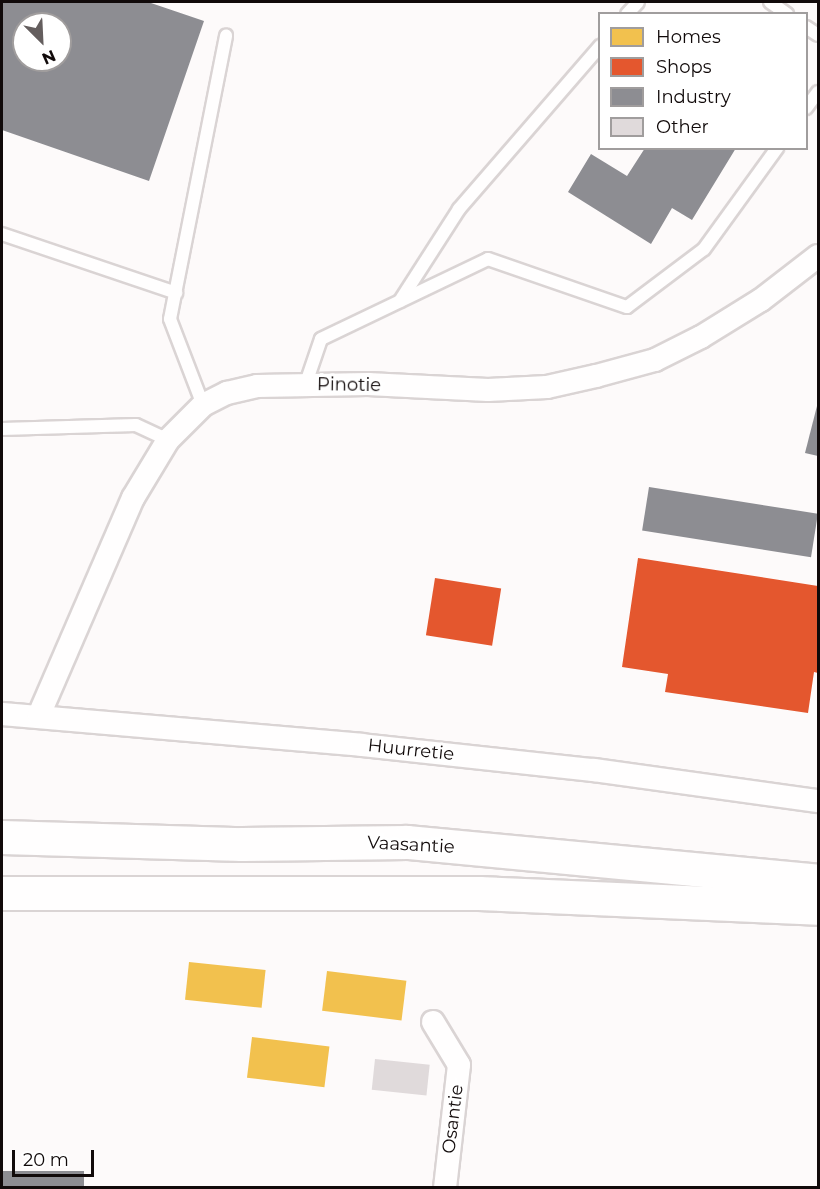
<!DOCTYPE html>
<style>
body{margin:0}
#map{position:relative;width:820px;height:1189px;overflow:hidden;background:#fdfafa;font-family:Montserrat,sans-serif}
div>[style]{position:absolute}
.homes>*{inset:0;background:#f2c14e;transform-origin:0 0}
.shops>*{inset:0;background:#e4572e;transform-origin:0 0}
.industry>*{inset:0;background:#8d8d92;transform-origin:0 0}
.building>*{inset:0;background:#e0dadb;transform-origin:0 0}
.roads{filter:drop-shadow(2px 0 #dad4d4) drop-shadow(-2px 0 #dad4d4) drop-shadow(0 2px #dad4d4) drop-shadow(0 -2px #dad4d4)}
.service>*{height:12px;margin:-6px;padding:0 6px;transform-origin:6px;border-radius:6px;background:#fffefe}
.minor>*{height:22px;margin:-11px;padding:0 11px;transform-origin:11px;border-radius:11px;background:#fffefe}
.trunk>*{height:33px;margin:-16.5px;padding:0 16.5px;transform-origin:16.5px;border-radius:16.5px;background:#fffefe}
span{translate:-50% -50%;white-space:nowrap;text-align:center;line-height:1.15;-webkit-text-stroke:6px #fff;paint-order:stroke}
.street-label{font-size:18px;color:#110a0a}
.frame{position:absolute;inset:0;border:3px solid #110a0a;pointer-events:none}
.legend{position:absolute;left:598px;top:12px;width:210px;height:138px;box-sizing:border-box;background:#fff;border:2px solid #a09d9d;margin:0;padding:8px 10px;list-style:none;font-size:18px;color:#110a0a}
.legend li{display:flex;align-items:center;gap:12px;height:30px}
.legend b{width:30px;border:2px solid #a09d9d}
.north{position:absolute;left:12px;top:12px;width:60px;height:60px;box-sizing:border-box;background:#fff;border:2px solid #a09d9d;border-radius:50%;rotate:156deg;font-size:16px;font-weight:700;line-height:24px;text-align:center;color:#110a0a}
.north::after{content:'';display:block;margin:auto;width:21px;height:27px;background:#645e5e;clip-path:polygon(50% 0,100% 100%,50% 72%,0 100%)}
.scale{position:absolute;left:12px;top:1150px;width:82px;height:27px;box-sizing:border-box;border:3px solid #110a0a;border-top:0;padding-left:8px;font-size:18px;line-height:21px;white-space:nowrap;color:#110a0a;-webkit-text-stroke:4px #fff;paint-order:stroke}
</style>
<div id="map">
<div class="homes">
<div style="left:189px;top:962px;width:77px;height:38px;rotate:6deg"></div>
<div style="left:327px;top:971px;width:80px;height:40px;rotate:7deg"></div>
<div style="left:252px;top:1037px;width:78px;height:41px;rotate:7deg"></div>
</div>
<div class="shops">
<div style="clip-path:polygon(638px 558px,818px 586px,818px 673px,814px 672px,808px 713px,665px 692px,668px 674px,622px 667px)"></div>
<div style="left:435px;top:578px;width:67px;height:58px;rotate:9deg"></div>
</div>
<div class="industry">
<div style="clip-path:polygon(evenodd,2px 2px,148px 2px,204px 21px,149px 181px,2px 130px,2px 2px,24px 24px,60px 24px,60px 60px,24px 60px,24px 24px)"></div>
<div style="clip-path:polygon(645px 148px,736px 148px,692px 220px,672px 208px,651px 244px,568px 192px,591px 154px,627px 176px)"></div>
<div style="clip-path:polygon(818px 402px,818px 456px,805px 453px)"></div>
<div style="left:649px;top:487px;width:171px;height:44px;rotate:9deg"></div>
<div style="left:2px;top:1171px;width:82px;height:17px"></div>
</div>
<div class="building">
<div style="left:375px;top:1059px;width:55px;height:31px;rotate:6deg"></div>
</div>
<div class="roads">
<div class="service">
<div style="left:770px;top:2px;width:21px;rotate:35deg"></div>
<div style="left:627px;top:14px;width:16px;rotate:-47deg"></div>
<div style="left:806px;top:27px;width:14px;rotate:34deg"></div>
<div style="left:806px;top:108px;width:20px;rotate:-53deg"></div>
<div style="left:2px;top:234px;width:184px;rotate:18.7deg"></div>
<div style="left:400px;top:301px;width:109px;rotate:-57.3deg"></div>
<div style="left:459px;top:209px;width:216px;rotate:-49.1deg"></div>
<div style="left:306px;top:383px;width:46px;rotate:-71.2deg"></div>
<div style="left:321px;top:339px;width:185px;rotate:-25.6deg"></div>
<div style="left:488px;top:259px;width:147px;rotate:19.1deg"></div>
<div style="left:627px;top:307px;width:96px;rotate:-37deg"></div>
<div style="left:704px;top:249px;width:125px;rotate:-54.1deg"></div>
<div style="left:203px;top:405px;width:92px;rotate:-111deg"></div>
<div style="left:170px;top:319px;width:289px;rotate:-78.8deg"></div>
<div style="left:2px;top:429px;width:134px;rotate:-1.7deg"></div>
<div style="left:136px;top:425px;width:35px;rotate:25deg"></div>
</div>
<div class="minor">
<div style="left:2px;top:714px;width:361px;rotate:4.9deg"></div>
<div style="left:362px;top:745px;width:233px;rotate:6.2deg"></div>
<div style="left:594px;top:770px;width:226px;rotate:7.9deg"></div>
<div style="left:39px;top:715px;width:236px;rotate:-66.6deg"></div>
<div style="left:133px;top:498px;width:68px;rotate:-58.9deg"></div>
<div style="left:168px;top:440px;width:49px;rotate:-45deg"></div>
<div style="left:203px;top:405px;width:27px;rotate:-27deg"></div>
<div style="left:227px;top:393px;width:31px;rotate:-13deg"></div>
<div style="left:257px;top:386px;width:111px;rotate:-1deg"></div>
<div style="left:368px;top:384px;width:120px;rotate:2.9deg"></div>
<div style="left:488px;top:390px;width:59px;rotate:-2.9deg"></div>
<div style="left:547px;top:387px;width:50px;rotate:-12.7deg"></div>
<div style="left:596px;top:376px;width:61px;rotate:-15.2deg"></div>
<div style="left:655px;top:360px;width:51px;rotate:-26.6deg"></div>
<div style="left:701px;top:337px;width:70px;rotate:-31.7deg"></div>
<div style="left:761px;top:300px;width:72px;rotate:-37.7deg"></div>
<div style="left:433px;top:1022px;width:50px;rotate:58.8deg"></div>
<div style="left:459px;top:1065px;width:124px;rotate:96.5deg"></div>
</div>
<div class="trunk">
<div style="left:2px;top:837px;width:240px;rotate:1.7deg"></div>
<div style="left:242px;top:844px;width:165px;rotate:-0.7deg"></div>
<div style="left:407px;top:842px;width:413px;rotate:5.4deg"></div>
<div style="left:2px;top:893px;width:477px"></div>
<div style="left:479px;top:893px;width:339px;rotate:2.5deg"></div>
</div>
</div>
<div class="street-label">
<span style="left:349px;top:385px;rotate:1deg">Pinotie</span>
<span style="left:411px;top:750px;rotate:6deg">Huurretie</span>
<span style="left:411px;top:845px;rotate:3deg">Vaasantie</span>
<span style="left:453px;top:1119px;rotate:-83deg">Osantie</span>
</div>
<div class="frame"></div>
<ul class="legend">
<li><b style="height:16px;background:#f2c14e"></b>Homes</li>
<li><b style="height:16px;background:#e4572e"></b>Shops</li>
<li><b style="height:16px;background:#8d8d92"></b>Industry</li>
<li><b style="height:16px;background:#e0dadb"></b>Other</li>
</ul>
<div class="north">N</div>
<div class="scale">20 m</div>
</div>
